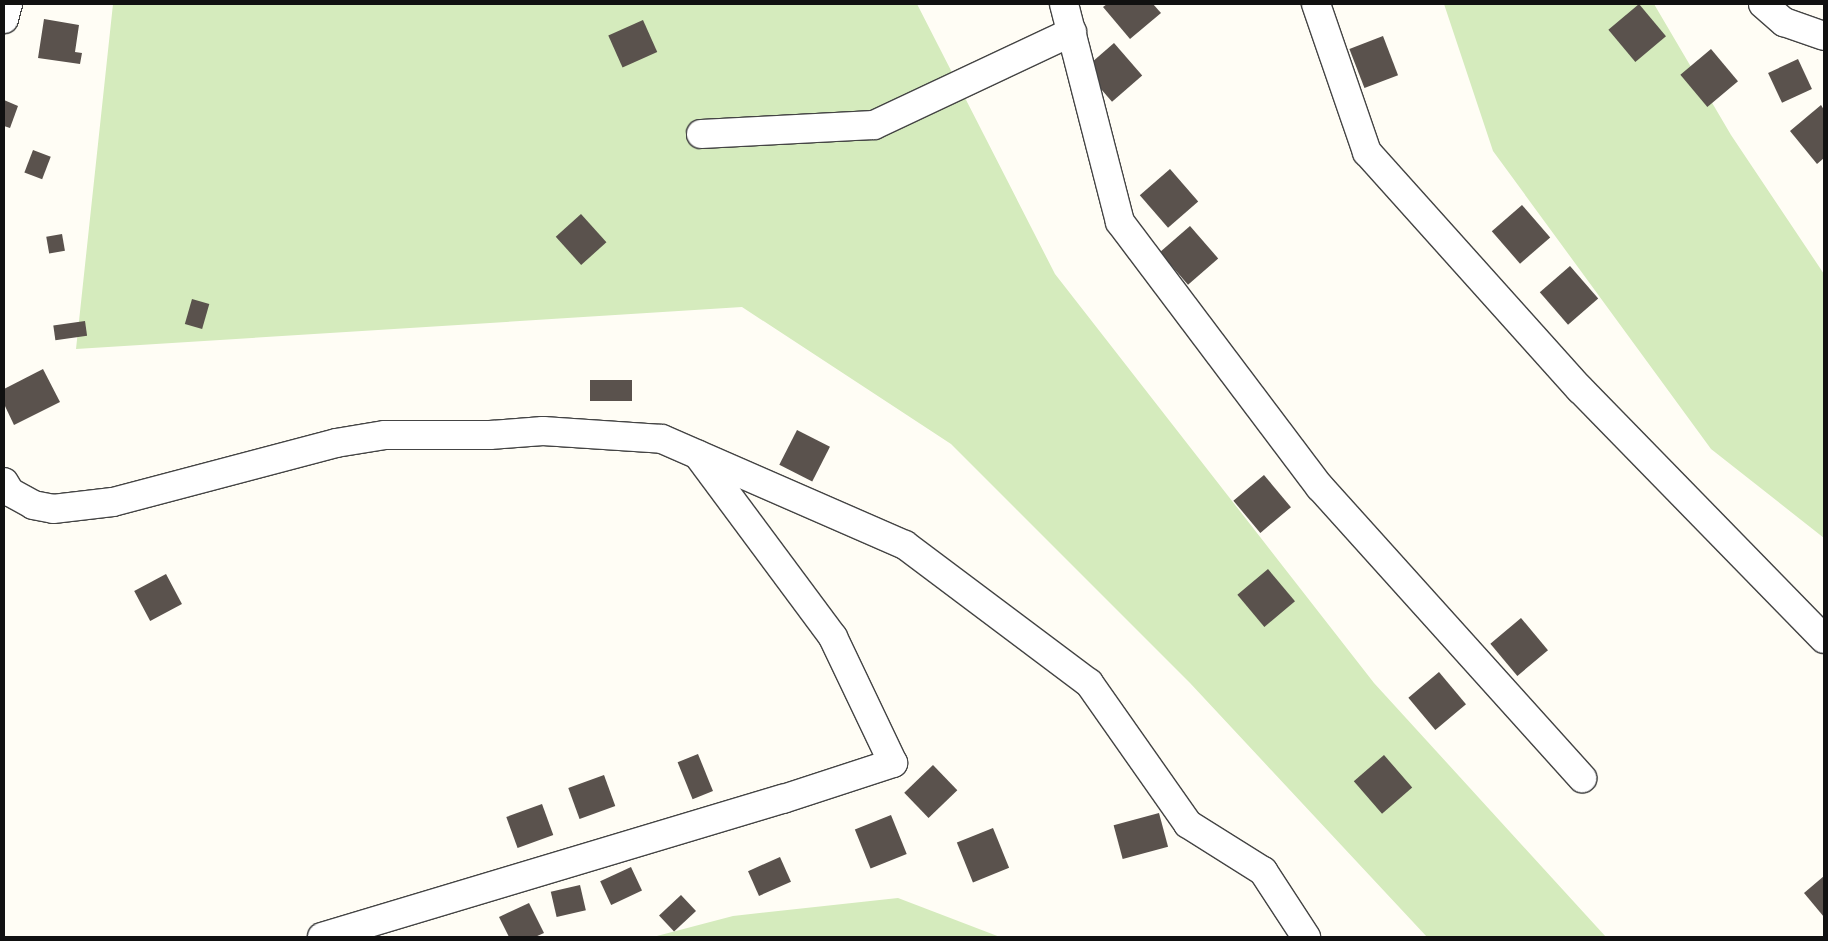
<!DOCTYPE html>
<style>
body{margin:0}
#map{position:relative;width:1828px;height:941px;overflow:hidden;background:#fffdf5;font-family:Literata,serif}
div>[style]{position:absolute}
.green>*{inset:0;background:#d5ebbd}
.building>*{inset:0;background:#5a524d;transform-origin:0 0}
.roads{filter:drop-shadow(1px 0 #444) drop-shadow(-1px 0 #444) drop-shadow(0 1px #444) drop-shadow(0 -1px #444)}
.minor>*{height:28px;margin:-14px;padding:0 14px;transform-origin:14px;border-radius:14px;background:#fff}
span{translate:-50% -50%;white-space:nowrap;text-align:center;line-height:1.15;-webkit-text-stroke:5px #fff;paint-order:stroke}
.frame{position:absolute;inset:0;border:5px solid #111;pointer-events:none}
</style>
<div id="map">
<div class="green">
<div style="clip-path:polygon(113px 4px,917px 4px,1055px 274px,1374px 683px,1606px 937px,1427px 937px,1190px 683px,951px 444px,742px 307px,76px 349px)"></div>
<div style="clip-path:polygon(1444px 4px,1654px 4px,1731px 135px,1824px 274px,1824px 538px,1711px 449px,1493px 151px)"></div>
<div style="clip-path:polygon(898px 898px,1000px 937px,653px 937px,733px 916px)"></div>
</div>
<div class="building">
<div style="clip-path:polygon(1107px 4px,1153px 4px,1161px 13px,1130px 39px,1103px 7px)"></div>
<div style="left:1639px;top:4px;width:42px;height:40px;rotate:50deg"></div>
<div style="clip-path:polygon(44px 19px,79px 25px,75px 52px,82px 53px,80px 64px,38px 58px)"></div>
<div style="left:643px;top:20px;width:35px;height:38px;rotate:66deg"></div>
<div style="left:1383px;top:36px;width:42px;height:36px;rotate:69deg"></div>
<div style="left:1114px;top:43px;width:43px;height:40px;rotate:49deg"></div>
<div style="left:1711px;top:49px;width:42px;height:40px;rotate:50deg"></div>
<div style="left:1798px;top:59px;width:33px;height:33px;rotate:65deg"></div>
<div style="clip-path:polygon(4px 100px,18px 106px,10px 128px,4px 126px)"></div>
<div style="clip-path:polygon(1821px 105px,1824px 110px,1824px 158px,1817px 164px,1790px 131px)"></div>
<div style="left:33px;top:150px;width:19px;height:24px;rotate:21deg"></div>
<div style="left:1170px;top:169px;width:43px;height:40px;rotate:49deg"></div>
<div style="left:1522px;top:205px;width:43px;height:40px;rotate:49deg"></div>
<div style="left:581px;top:214px;width:38px;height:34px;rotate:48deg"></div>
<div style="left:1190px;top:226px;width:43px;height:40px;rotate:49deg"></div>
<div style="left:62px;top:234px;width:17px;height:16px;rotate:80deg"></div>
<div style="left:1570px;top:266px;width:43px;height:40px;rotate:49deg"></div>
<div style="left:192px;top:299px;width:18px;height:26px;rotate:16deg"></div>
<div style="left:85px;top:321px;width:15px;height:32px;rotate:82deg"></div>
<div style="clip-path:polygon(43px 369px,60px 402px,14px 425px,4px 404px,4px 389px)"></div>
<div style="left:590px;top:380px;width:42px;height:21px"></div>
<div style="left:797px;top:430px;width:37px;height:39px;rotate:27deg"></div>
<div style="left:1264px;top:475px;width:42px;height:40px;rotate:50deg"></div>
<div style="left:1268px;top:569px;width:42px;height:40px;rotate:50deg"></div>
<div style="left:166px;top:574px;width:34px;height:36px;rotate:62deg"></div>
<div style="left:1521px;top:618px;width:42px;height:40px;rotate:50deg"></div>
<div style="left:1439px;top:672px;width:42px;height:40px;rotate:50deg"></div>
<div style="left:698px;top:754px;width:40px;height:22px;rotate:68deg"></div>
<div style="left:1384px;top:755px;width:43px;height:40px;rotate:49deg"></div>
<div style="left:933px;top:765px;width:35px;height:40px;rotate:46deg"></div>
<div style="left:604px;top:775px;width:33px;height:38px;rotate:70deg"></div>
<div style="left:542px;top:804px;width:33px;height:38px;rotate:70deg"></div>
<div style="left:1159px;top:813px;width:35px;height:47px;rotate:75deg"></div>
<div style="left:891px;top:815px;width:42px;height:39px;rotate:68deg"></div>
<div style="left:993px;top:828px;width:43px;height:39px;rotate:68deg"></div>
<div style="left:780px;top:857px;width:27px;height:35px;rotate:66deg"></div>
<div style="left:631px;top:867px;width:26px;height:34px;rotate:65deg"></div>
<div style="clip-path:polygon(1824px 876px,1824px 917px,1804px 893px)"></div>
<div style="left:580px;top:885px;width:26px;height:30px;rotate:77deg"></div>
<div style="left:681px;top:895px;width:22px;height:30px;rotate:47deg"></div>
<div style="clip-path:polygon(529px 903px,544px 933px,535px 937px,509px 937px,499px 917px)"></div>
</div>
<div class="roads">
<div class="minor">
<div style="left:1064px;top:4px;width:225px;rotate:75.6deg"></div>
<div style="left:1120px;top:222px;width:332px;rotate:53deg"></div>
<div style="left:1320px;top:487px;width:392px;rotate:48deg"></div>
<div style="left:1316px;top:4px;width:157px;rotate:71deg"></div>
<div style="left:1367px;top:152px;width:319px;rotate:48.1deg"></div>
<div style="left:1580px;top:389px;width:349px;rotate:45.7deg"></div>
<div style="left:1763px;top:4px;width:28px;rotate:41deg"></div>
<div style="left:1784px;top:22px;width:42px;rotate:19.3deg"></div>
<div style="left:4px;top:19px;width:16px;rotate:-75deg"></div>
<div style="left:701px;top:134px;width:173px;rotate:-3deg"></div>
<div style="left:874px;top:125px;width:219px;rotate:-25.2deg"></div>
<div style="left:4px;top:482px;width:12px;rotate:59deg"></div>
<div style="left:10px;top:492px;width:26px;rotate:29deg"></div>
<div style="left:33px;top:505px;width:20px;rotate:11deg"></div>
<div style="left:53px;top:509px;width:60px;rotate:-6.7deg"></div>
<div style="left:113px;top:502px;width:231px;rotate:-14.8deg"></div>
<div style="left:336px;top:443px;width:50px;rotate:-9.3deg"></div>
<div style="left:385px;top:435px;width:105px"></div>
<div style="left:490px;top:435px;width:53px;rotate:-4.3deg"></div>
<div style="left:543px;top:431px;width:119px;rotate:3.8deg"></div>
<div style="left:662px;top:439px;width:265px;rotate:23.6deg"></div>
<div style="left:905px;top:545px;width:230px;rotate:36.9deg"></div>
<div style="left:1089px;top:683px;width:172px;rotate:54.9deg"></div>
<div style="left:1188px;top:824px;width:89px;rotate:32.1deg"></div>
<div style="left:1263px;top:871px;width:79px;rotate:56.9deg"></div>
<div style="left:322px;top:937px;width:481px;rotate:-16.7deg"></div>
<div style="left:783px;top:799px;width:116px;rotate:-18.1deg"></div>
<div style="left:893px;top:763px;width:140px;rotate:-115.5deg"></div>
<div style="left:833px;top:637px;width:227px;rotate:-126.6deg"></div>
</div>
</div>
<div class="frame"></div>
</div>
